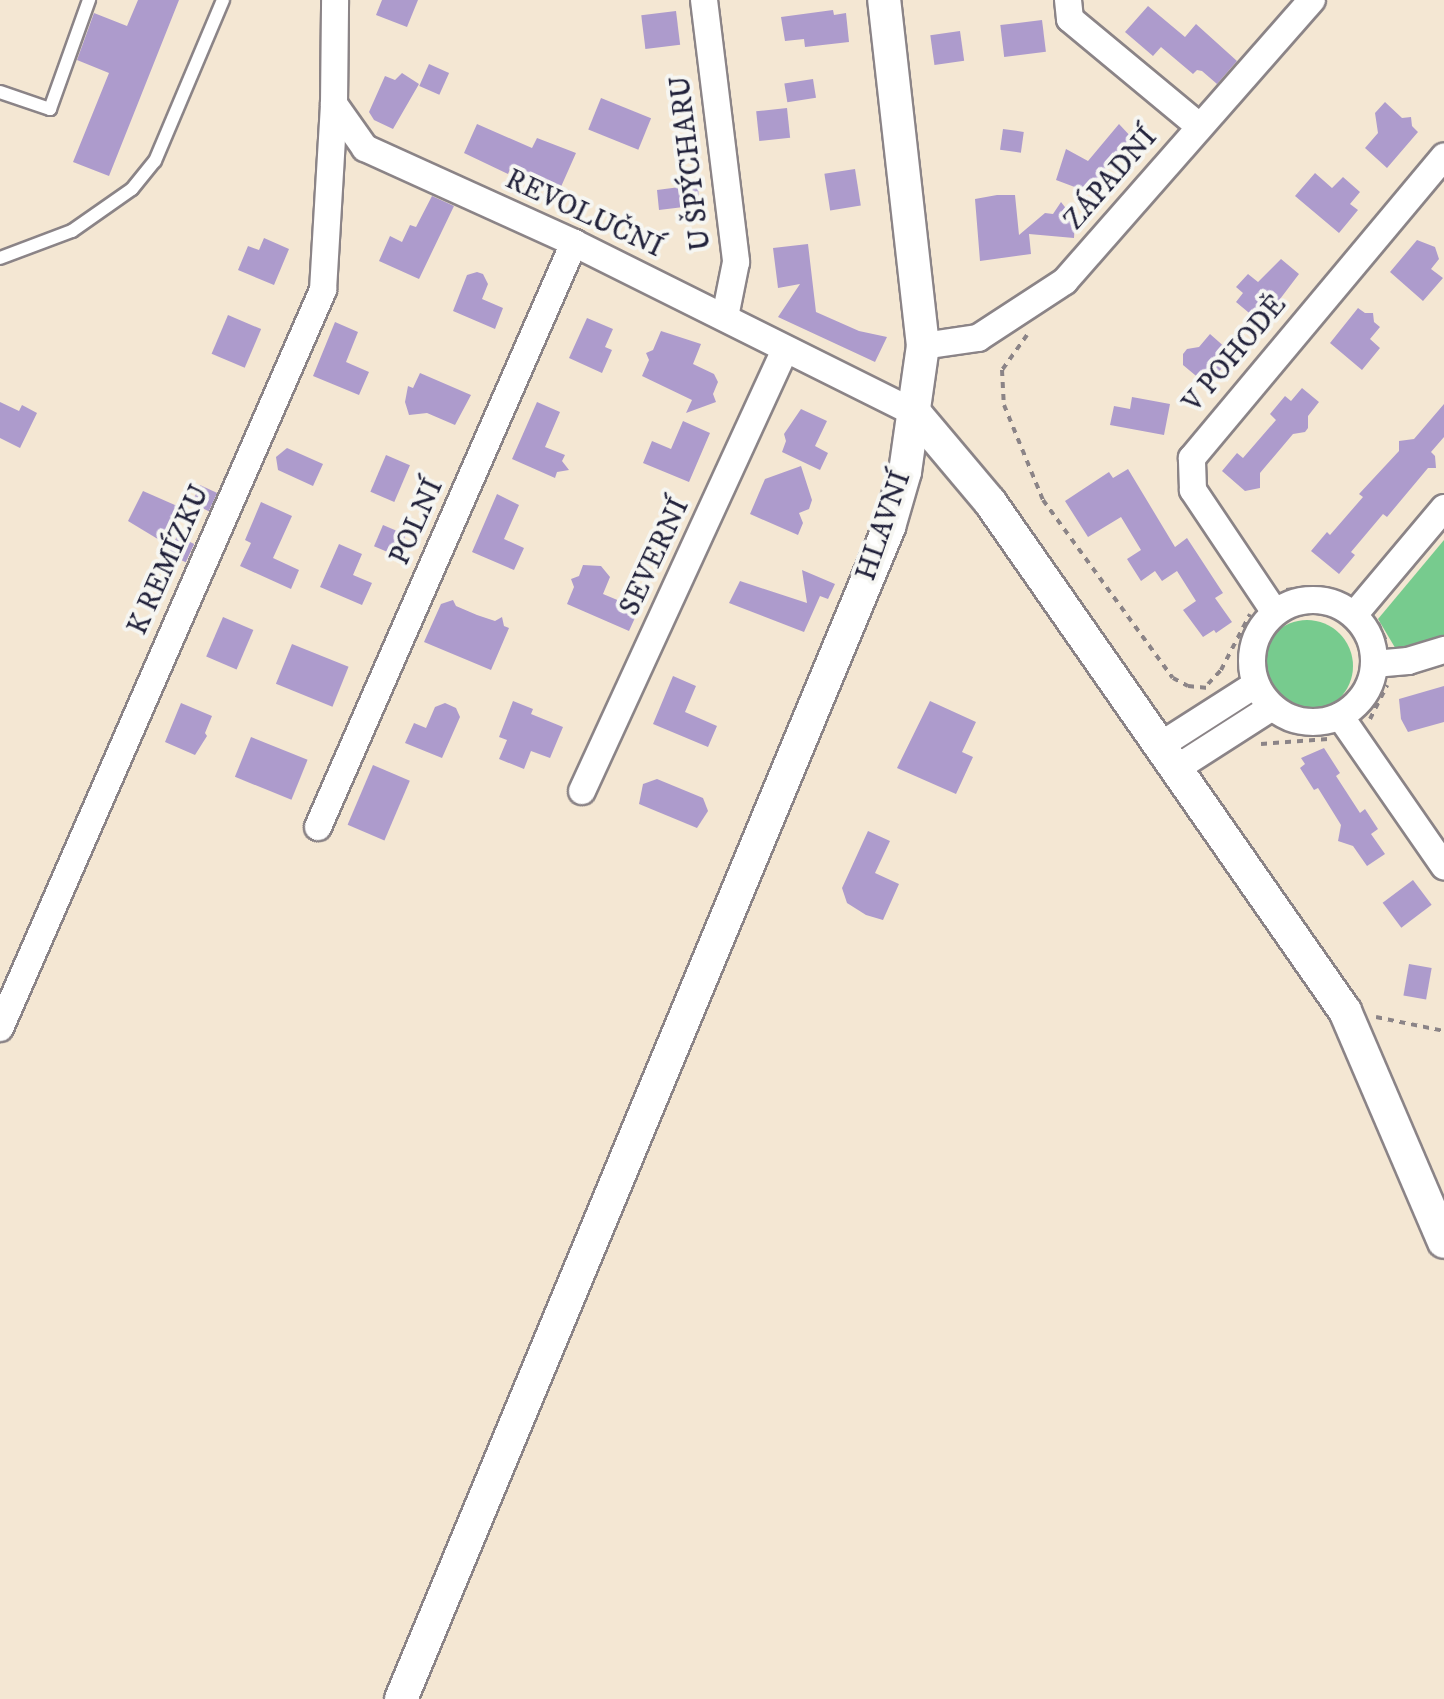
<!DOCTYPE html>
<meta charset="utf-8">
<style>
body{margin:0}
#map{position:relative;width:1444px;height:1699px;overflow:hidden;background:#f4e7d3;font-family:"IM FELL DW Pica",serif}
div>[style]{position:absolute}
.green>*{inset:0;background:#77cb8e}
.round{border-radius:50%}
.building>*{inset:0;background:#ad9bcc;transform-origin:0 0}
.path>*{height:4px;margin-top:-2px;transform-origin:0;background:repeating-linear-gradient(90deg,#8b8487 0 6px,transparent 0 12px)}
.roads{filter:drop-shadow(2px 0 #8b8487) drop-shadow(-2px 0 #8b8487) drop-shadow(0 2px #8b8487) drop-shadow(0 -2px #8b8487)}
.service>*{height:12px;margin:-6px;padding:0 6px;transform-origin:6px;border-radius:6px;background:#fff}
.minor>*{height:26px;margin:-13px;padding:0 13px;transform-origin:13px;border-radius:13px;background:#fff}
.minor>.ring{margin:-13px;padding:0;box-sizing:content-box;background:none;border:26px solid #fff;border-radius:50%}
.tertiary>*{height:32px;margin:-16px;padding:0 16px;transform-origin:16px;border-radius:16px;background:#fff}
span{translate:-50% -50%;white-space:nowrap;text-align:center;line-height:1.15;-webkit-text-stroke:8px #f6f6f2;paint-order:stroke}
.street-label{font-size:28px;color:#22223b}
</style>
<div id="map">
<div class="green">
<div style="clip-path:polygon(1444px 540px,1444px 637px,1397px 651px,1378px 619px)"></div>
<div class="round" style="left:1261px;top:620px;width:92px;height:92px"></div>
</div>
<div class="building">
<div style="clip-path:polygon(138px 0,179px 0,109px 176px,73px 162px,109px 73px,77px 60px,94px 13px,127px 26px)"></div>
<div style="clip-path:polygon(382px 0,418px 0,407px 27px,376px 15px)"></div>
<div style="clip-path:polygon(1148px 6px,1185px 37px,1196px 24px,1237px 61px,1217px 84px,1202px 71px,1197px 70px,1193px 74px,1161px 47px,1153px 56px,1125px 32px)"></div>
<div style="clip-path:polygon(833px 10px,834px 15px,846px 13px,849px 42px,805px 47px,804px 39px,785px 41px,781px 17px)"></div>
<div style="left:676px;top:11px;width:34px;height:35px;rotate:83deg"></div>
<div style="left:1042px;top:20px;width:32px;height:42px;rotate:83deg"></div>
<div style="left:960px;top:31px;width:30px;height:30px;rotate:82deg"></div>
<div style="left:429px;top:64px;width:22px;height:24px;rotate:24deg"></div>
<div style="clip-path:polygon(402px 73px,419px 84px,393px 129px,374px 120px,369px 112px,385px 76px,395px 80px)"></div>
<div style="left:813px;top:79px;width:19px;height:29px;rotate:81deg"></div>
<div style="left:601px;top:98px;width:54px;height:34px;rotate:22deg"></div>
<div style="clip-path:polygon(1385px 102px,1402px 118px,1411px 117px,1412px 126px,1418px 132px,1387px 168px,1365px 148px,1378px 133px,1375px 113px)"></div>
<div style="left:787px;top:108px;width:30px;height:31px;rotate:84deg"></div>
<div style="clip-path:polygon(477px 124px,532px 148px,537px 138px,576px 153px,560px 189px,511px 167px,508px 174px,464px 153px)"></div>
<div style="clip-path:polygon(1119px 124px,1133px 139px,1110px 166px,1107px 163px,1096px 195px,1056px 180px,1066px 149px,1088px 161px)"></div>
<div style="left:1003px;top:129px;width:21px;height:21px;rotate:8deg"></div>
<div style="left:855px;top:169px;width:37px;height:31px;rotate:81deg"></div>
<div style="clip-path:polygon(1315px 173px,1332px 188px,1343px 177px,1360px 192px,1350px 204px,1358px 210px,1339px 233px,1295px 196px)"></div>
<div style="clip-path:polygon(697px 179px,700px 205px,659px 210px,657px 190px,680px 187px,679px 180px)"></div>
<div style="clip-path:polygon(997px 195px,1015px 195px,1019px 235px,1045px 213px,1053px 214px,1061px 202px,1075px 220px,1074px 238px,1029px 234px,1031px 254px,980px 261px,975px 199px)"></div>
<div style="clip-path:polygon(432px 196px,454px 206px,419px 279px,379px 261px,390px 236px,402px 242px,410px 225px,416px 227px)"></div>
<div style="clip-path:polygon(264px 238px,289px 249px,274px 285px,238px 270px,248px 246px,259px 250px)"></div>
<div style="clip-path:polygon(1417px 240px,1435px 247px,1439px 259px,1431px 269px,1443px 278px,1423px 301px,1390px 272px)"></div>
<div style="clip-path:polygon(808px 244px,816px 312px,859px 331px,887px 337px,875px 362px,778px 317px,800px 284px,778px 288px,773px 248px)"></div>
<div style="clip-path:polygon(1281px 259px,1299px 274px,1268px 315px,1261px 309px,1254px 317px,1236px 302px,1243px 293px,1236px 287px,1248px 274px,1258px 282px)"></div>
<div style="clip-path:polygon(477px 272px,483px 274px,488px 284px,482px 299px,503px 308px,495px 329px,453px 311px,467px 275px)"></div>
<div style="clip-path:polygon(1358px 308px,1365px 313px,1373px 313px,1374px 322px,1380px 327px,1370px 339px,1380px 348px,1362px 370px,1330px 343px)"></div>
<div style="left:228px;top:315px;width:36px;height:42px;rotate:23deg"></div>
<div style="clip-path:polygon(587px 318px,613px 329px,605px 347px,612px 350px,602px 373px,569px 358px)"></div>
<div style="clip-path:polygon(335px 322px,358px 332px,346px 362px,369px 372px,359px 395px,313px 376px)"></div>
<div style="clip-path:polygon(661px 331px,701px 344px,693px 364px,714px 374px,718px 382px,713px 394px,716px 402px,686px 413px,692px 400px,642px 376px,649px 360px,646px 353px,653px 350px)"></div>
<div style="clip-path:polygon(1210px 334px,1227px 349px,1216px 362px,1223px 367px,1207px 385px,1183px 365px,1183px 354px,1187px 349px,1199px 347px)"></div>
<div style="clip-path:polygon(420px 373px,471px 395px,455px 425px,427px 413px,409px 415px,405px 402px,408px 386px,413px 388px)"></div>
<div style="clip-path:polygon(1302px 388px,1319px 402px,1308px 416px,1308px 428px,1305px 432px,1293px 434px,1260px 473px,1260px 488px,1245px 491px,1222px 471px,1237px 453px,1243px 458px,1276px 420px,1270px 414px,1285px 396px,1291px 401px)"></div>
<div style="clip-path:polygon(1132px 397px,1170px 404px,1164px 435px,1110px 425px,1114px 406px,1130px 409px)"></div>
<div style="clip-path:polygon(0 402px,19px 411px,22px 405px,37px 413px,20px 448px,0 438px)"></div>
<div style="clip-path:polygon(537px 402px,560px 412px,545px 447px,565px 455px,562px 461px,569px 470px,557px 472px,555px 478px,512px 459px)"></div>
<div style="clip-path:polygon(1444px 404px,1444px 437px,1431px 452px,1435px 456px,1436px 468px,1428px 468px,1387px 517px,1383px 514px,1351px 552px,1355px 555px,1339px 574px,1311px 551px,1327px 532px,1330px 535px,1363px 497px,1359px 494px,1399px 451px,1399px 441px,1414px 439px)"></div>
<div style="clip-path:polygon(801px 409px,827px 421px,815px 446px,828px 453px,820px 470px,782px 452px,786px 441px,784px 434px)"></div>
<div style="clip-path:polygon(683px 421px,710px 433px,689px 482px,643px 463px,652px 441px,671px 449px)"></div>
<div style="clip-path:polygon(287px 448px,323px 464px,313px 486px,278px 470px,276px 457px)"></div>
<div style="left:386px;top:455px;width:26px;height:40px;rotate:23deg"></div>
<div style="clip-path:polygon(801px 466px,812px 500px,809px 509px,799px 513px,803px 523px,798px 535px,750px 514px,765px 479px)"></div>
<div style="clip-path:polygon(1128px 469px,1175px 547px,1187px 538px,1223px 593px,1215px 598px,1232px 622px,1216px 633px,1214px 630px,1203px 637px,1183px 610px,1196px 601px,1177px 571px,1162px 581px,1155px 571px,1141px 581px,1127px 559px,1141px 550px,1121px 517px,1088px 537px,1065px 501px,1109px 472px,1113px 478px)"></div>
<div style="left:200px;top:485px;width:19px;height:20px;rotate:25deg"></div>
<div style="clip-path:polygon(143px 491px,184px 509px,166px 544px,128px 521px)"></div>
<div style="clip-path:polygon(497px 494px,519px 505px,504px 539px,524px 548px,514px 570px,472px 552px)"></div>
<div style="clip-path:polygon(261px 502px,292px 516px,273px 558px,299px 570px,291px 589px,240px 566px,251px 543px,245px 540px)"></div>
<div style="left:383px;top:525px;width:25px;height:23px;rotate:23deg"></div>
<div style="left:177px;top:536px;width:19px;height:20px;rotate:25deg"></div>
<div style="clip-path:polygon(339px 544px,362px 554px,353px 575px,372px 583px,362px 605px,320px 587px)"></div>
<div style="clip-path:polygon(583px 565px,601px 566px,610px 577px,603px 594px,639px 609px,629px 631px,567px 604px,574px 587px,571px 579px,579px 576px)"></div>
<div style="clip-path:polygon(802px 570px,835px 584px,828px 599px,820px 596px,804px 632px,729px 603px,740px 581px,807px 603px)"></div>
<div style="clip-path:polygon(453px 600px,456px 606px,477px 615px,495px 621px,502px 617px,504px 626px,509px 628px,491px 670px,424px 642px,441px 604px)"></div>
<div style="left:223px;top:617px;width:33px;height:43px;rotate:23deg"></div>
<div style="left:292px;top:644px;width:61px;height:43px;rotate:22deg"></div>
<div style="clip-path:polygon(673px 676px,696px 686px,685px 712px,717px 726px,708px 747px,653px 724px)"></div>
<div style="clip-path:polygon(1444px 686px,1444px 722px,1408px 732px,1401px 719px,1399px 699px)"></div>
<div style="clip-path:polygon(513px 701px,533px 709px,531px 714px,563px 727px,550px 758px,531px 751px,524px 769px,499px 759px,507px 740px,499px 737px)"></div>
<div style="clip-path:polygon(930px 701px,976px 722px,962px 752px,973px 757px,956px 794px,897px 768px)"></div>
<div style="clip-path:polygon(181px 703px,212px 716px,205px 733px,207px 736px,195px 755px,165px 742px)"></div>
<div style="clip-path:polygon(445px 703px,456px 708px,460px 717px,442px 758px,405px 743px,414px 723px,426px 728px,435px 707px)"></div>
<div style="left:251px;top:737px;width:61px;height:43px;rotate:22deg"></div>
<div style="clip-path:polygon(1324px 748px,1340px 773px,1336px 776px,1360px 813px,1365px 809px,1378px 829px,1371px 834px,1385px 854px,1367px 866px,1353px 846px,1338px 841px,1341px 825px,1318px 788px,1314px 790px,1300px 768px,1305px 764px,1301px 758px)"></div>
<div style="left:373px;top:765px;width:40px;height:65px;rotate:23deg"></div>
<div style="clip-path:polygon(657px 779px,703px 798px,708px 811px,697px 828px,639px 804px,643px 784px)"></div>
<div style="clip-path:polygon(868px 831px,890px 841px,875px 873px,899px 884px,883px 920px,866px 915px,847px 903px,842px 888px)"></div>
<div style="left:1413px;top:880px;width:31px;height:38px;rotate:53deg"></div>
<div style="left:1409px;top:964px;width:23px;height:32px;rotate:10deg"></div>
</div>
<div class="path">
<div style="left:1027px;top:335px;width:43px;rotate:125.5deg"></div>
<div style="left:1002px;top:370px;width:35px;rotate:87deg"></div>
<div style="left:1004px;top:405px;width:103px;rotate:67.7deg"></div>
<div style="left:1043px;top:500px;width:220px;rotate:53.9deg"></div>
<div style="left:1173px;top:678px;width:17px;rotate:28deg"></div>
<div style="left:1188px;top:686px;width:20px;rotate:6deg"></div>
<div style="left:1286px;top:590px;width:16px;rotate:-7deg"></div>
<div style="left:1302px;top:588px;width:39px;rotate:10deg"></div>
<div style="left:1378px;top:623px;width:20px;rotate:66deg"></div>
<div style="left:1208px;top:684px;width:19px;rotate:-47deg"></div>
<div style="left:1221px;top:670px;width:63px;rotate:-62.6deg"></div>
<div style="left:1370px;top:719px;width:38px;rotate:-63deg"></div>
<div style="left:1261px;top:744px;width:67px;rotate:-4.3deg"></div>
<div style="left:1376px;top:1017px;width:69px;rotate:11.6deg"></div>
</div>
<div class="roads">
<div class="service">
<div style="left:0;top:92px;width:53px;rotate:18.8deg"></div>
<div style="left:50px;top:109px;width:116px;rotate:-70.3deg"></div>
<div style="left:0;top:258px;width:77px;rotate:-20.6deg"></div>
<div style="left:72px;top:231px;width:73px;rotate:-35deg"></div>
<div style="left:132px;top:189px;width:36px;rotate:-51deg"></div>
<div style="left:155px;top:161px;width:175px;rotate:-67.1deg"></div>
</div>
<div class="minor">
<div style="left:704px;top:0;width:264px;rotate:83deg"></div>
<div style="left:736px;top:262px;width:56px;rotate:101.3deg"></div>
<div style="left:1068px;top:0;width:19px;rotate:84deg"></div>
<div style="left:1070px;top:19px;width:168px;rotate:39.7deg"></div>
<div style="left:334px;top:104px;width:54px;rotate:54.8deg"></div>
<div style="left:365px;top:148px;width:230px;rotate:24.4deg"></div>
<div style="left:574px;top:243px;width:381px;rotate:26.5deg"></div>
<div style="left:923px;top:346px;width:56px;rotate:-8.3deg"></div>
<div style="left:978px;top:338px;width:104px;rotate:-33.2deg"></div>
<div style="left:1065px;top:281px;width:374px;rotate:-48.7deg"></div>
<div class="ring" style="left:1252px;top:600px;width:96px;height:96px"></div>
<div style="left:1274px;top:611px;width:146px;rotate:-123.8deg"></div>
<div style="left:1193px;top:490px;width:32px;rotate:-92deg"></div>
<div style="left:1192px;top:458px;width:393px;rotate:-50.1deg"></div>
<div style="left:1354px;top:615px;width:140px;rotate:-49.9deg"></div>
<div style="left:1374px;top:664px;width:34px;rotate:-5deg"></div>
<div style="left:1408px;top:661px;width:38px;rotate:-17deg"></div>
<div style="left:1340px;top:716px;width:183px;rotate:55.3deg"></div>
<div style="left:1161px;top:745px;width:112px;rotate:-32.6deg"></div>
<div style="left:1177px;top:768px;width:113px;rotate:-32.7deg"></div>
<div style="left:582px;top:791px;width:486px;rotate:-65.3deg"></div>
<div style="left:318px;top:827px;width:638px;rotate:-66.33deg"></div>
<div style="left:0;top:1028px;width:806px;rotate:-66.36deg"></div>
<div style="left:323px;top:290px;width:186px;rotate:-86.6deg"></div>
<div style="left:334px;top:104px;width:104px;rotate:-89.4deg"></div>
</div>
<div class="tertiary">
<div style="left:915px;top:413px;width:116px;rotate:49.9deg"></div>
<div style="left:990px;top:502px;width:621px;rotate:55.11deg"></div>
<div style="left:1345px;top:1011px;width:251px;rotate:66.8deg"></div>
<div style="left:401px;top:1699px;width:1270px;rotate:-67.39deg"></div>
<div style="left:889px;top:527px;width:57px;rotate:-73.8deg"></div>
<div style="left:905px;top:472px;width:127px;rotate:-81.9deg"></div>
<div style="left:923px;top:346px;width:348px;rotate:-96.4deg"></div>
</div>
</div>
<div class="street-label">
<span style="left:691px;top:163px;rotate:-97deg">U ŠPÝCHARU</span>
<span style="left:1111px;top:179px;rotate:-49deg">ZÁPADNÍ</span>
<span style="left:584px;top:214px;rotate:25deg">REVOLUČNÍ</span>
<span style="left:1235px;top:354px;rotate:-50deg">V POHODĚ</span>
<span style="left:417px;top:522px;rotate:-66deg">POLNÍ</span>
<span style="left:884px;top:526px;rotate:-71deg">HLAVNÍ</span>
<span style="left:655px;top:557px;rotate:-65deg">SEVERNÍ</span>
<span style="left:169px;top:560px;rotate:-66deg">K REMÍZKU</span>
</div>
</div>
